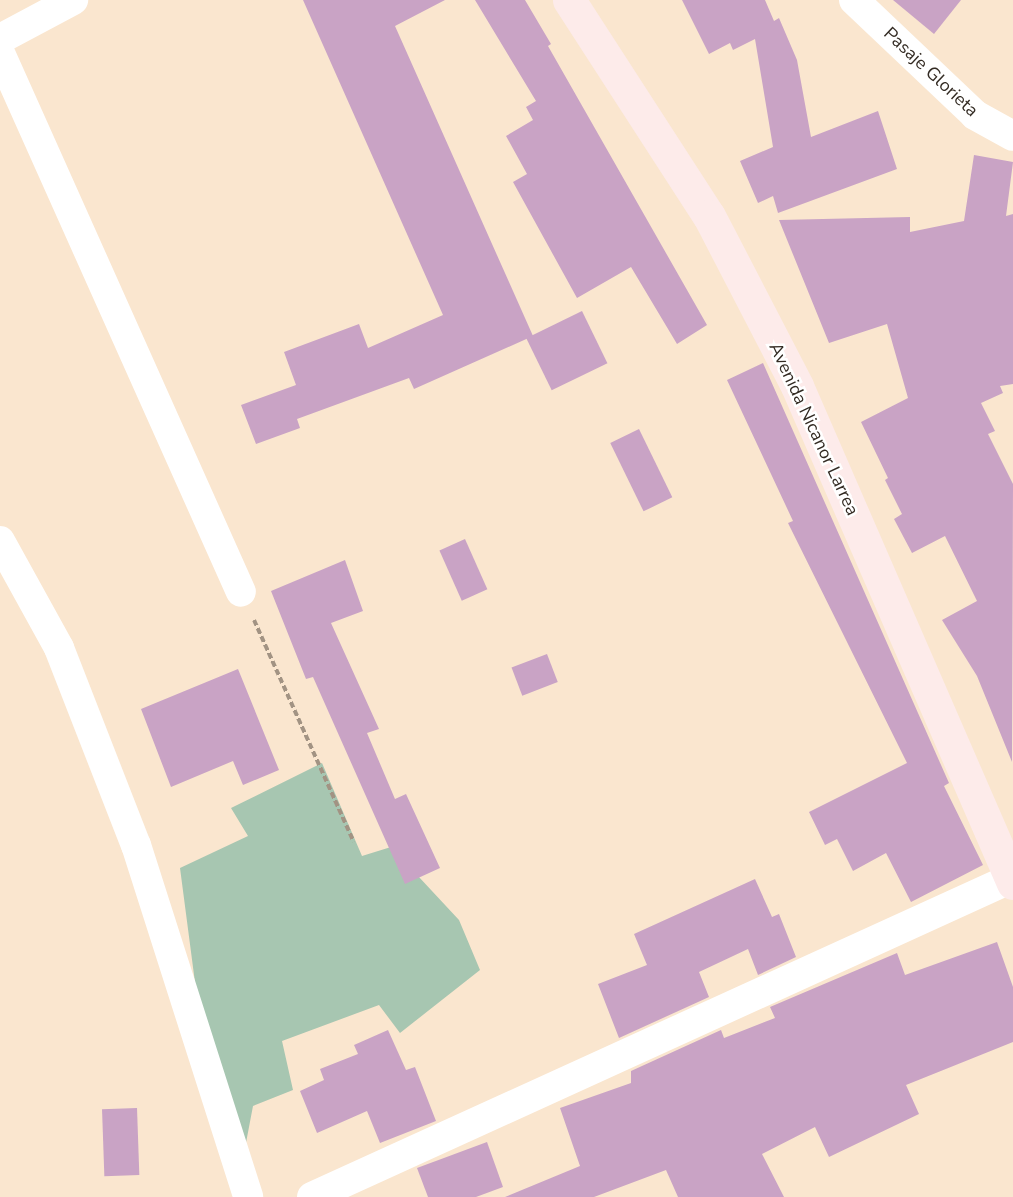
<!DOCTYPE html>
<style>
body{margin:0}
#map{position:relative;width:1013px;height:1197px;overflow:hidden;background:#fae6cf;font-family:"Nunito Sans",sans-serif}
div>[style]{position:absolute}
.green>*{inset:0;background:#a7c6b1}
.building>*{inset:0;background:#c9a3c5;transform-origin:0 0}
.path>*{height:4px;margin-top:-2px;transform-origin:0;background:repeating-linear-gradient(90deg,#a29383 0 6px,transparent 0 9px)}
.street>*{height:30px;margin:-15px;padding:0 15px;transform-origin:15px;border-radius:15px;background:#fff}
.secondary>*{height:33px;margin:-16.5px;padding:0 16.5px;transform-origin:16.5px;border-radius:16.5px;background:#fdebea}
span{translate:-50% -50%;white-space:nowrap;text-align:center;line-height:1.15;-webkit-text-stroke:5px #fff;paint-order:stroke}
.street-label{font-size:18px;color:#332b23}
</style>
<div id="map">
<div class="green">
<div style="clip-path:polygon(322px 763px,362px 856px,391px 847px,459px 920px,480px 970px,400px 1033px,379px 1005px,282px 1041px,293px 1090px,253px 1106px,245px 1148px,199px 1013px,180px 868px,248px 836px,231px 808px)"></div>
</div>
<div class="building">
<div style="clip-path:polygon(303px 0,445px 0,395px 26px,533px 336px,414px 389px,409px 378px,297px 419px,300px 428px,256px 444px,241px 405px,296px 385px,284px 352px,359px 324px,368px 348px,443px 315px)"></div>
<div style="clip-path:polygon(475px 0,525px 0,551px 44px,548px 46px,707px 325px,677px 344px,631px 267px,577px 298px,513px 182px,527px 174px,506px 136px,533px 120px,526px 107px,536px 101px)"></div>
<div style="clip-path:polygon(682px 0,765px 0,774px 21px,779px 18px,797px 60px,811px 137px,878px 111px,897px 169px,778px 213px,773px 196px,758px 203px,740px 161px,773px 147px,755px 39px,733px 50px,730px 43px,709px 54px)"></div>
<div style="clip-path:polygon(893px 0,961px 0,934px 34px)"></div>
<div style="clip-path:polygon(974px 155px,1013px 162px,1006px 216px,1013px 214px,1013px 384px,1000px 386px,1003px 393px,981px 403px,995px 431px,988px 434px,1013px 484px,1012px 762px,977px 676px,942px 620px,977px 601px,945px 536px,912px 553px,894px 519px,902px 514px,885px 480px,888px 478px,861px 422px,908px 398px,887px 324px,829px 343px,779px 220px,910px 217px,910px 232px,964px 221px)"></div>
<div style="left:582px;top:311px;width:58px;height:62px;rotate:64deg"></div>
<div style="clip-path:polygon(763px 363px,949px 783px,944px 786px,983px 865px,911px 902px,886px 853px,853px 871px,837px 839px,825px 845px,809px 812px,907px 763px,788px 523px,793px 521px,727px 380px)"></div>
<div style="left:639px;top:429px;width:76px;height:32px;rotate:64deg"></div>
<div style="left:465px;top:539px;width:55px;height:28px;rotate:66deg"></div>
<div style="clip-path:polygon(345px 560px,363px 611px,331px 623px,379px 729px,367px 733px,395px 799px,406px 794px,440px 868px,405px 884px,313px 677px,306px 679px,271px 591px)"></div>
<div style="left:547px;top:654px;width:30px;height:38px;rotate:69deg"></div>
<div style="clip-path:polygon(238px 669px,279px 770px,243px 785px,233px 761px,171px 787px,141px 709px)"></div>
<div style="clip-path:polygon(755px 879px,772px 917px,779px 914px,796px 957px,758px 975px,748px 949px,699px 972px,709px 997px,619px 1038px,598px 984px,647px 965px,634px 934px)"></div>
<div style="clip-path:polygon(997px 942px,1013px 987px,1013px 1042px,906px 1085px,919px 1114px,829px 1157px,815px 1127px,762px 1154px,784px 1197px,678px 1197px,666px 1170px,594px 1197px,505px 1197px,580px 1166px,560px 1108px,631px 1083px,631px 1071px,721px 1030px,724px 1038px,775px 1018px,770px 1007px,897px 953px,905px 975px)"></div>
<div style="clip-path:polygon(388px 1030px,406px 1070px,415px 1067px,436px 1121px,380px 1143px,367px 1111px,317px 1133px,300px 1091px,324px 1080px,320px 1069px,358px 1054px,354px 1045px)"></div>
<div style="left:137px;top:1108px;width:67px;height:35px;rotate:88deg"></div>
<div style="clip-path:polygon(487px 1142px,503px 1187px,476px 1197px,428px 1197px,417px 1168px)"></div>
</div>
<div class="path">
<div style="left:254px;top:620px;width:243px;rotate:65.8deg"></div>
</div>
<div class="street">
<div style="left:854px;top:0;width:167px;rotate:43.5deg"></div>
<div style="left:975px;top:115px;width:43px;rotate:28.9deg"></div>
<div style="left:0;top:39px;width:83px;rotate:-28.1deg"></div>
<div style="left:0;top:53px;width:590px;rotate:65.91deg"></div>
<div style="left:0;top:541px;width:122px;rotate:61.1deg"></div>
<div style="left:59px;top:648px;width:212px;rotate:68.7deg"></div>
<div style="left:136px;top:845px;width:369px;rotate:72.3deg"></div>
<div style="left:312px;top:1197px;width:769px;rotate:-24.5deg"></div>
</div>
<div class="secondary">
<div style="left:569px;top:0;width:257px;rotate:57.1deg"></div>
<div style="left:709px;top:216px;width:191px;rotate:62.6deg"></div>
<div style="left:797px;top:386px;width:542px;rotate:66.51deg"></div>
</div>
<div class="street-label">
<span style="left:931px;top:72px;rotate:43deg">Pasaje Glorieta</span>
<span style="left:814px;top:429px;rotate:65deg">Avenida Nicanor Larrea</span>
</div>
</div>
